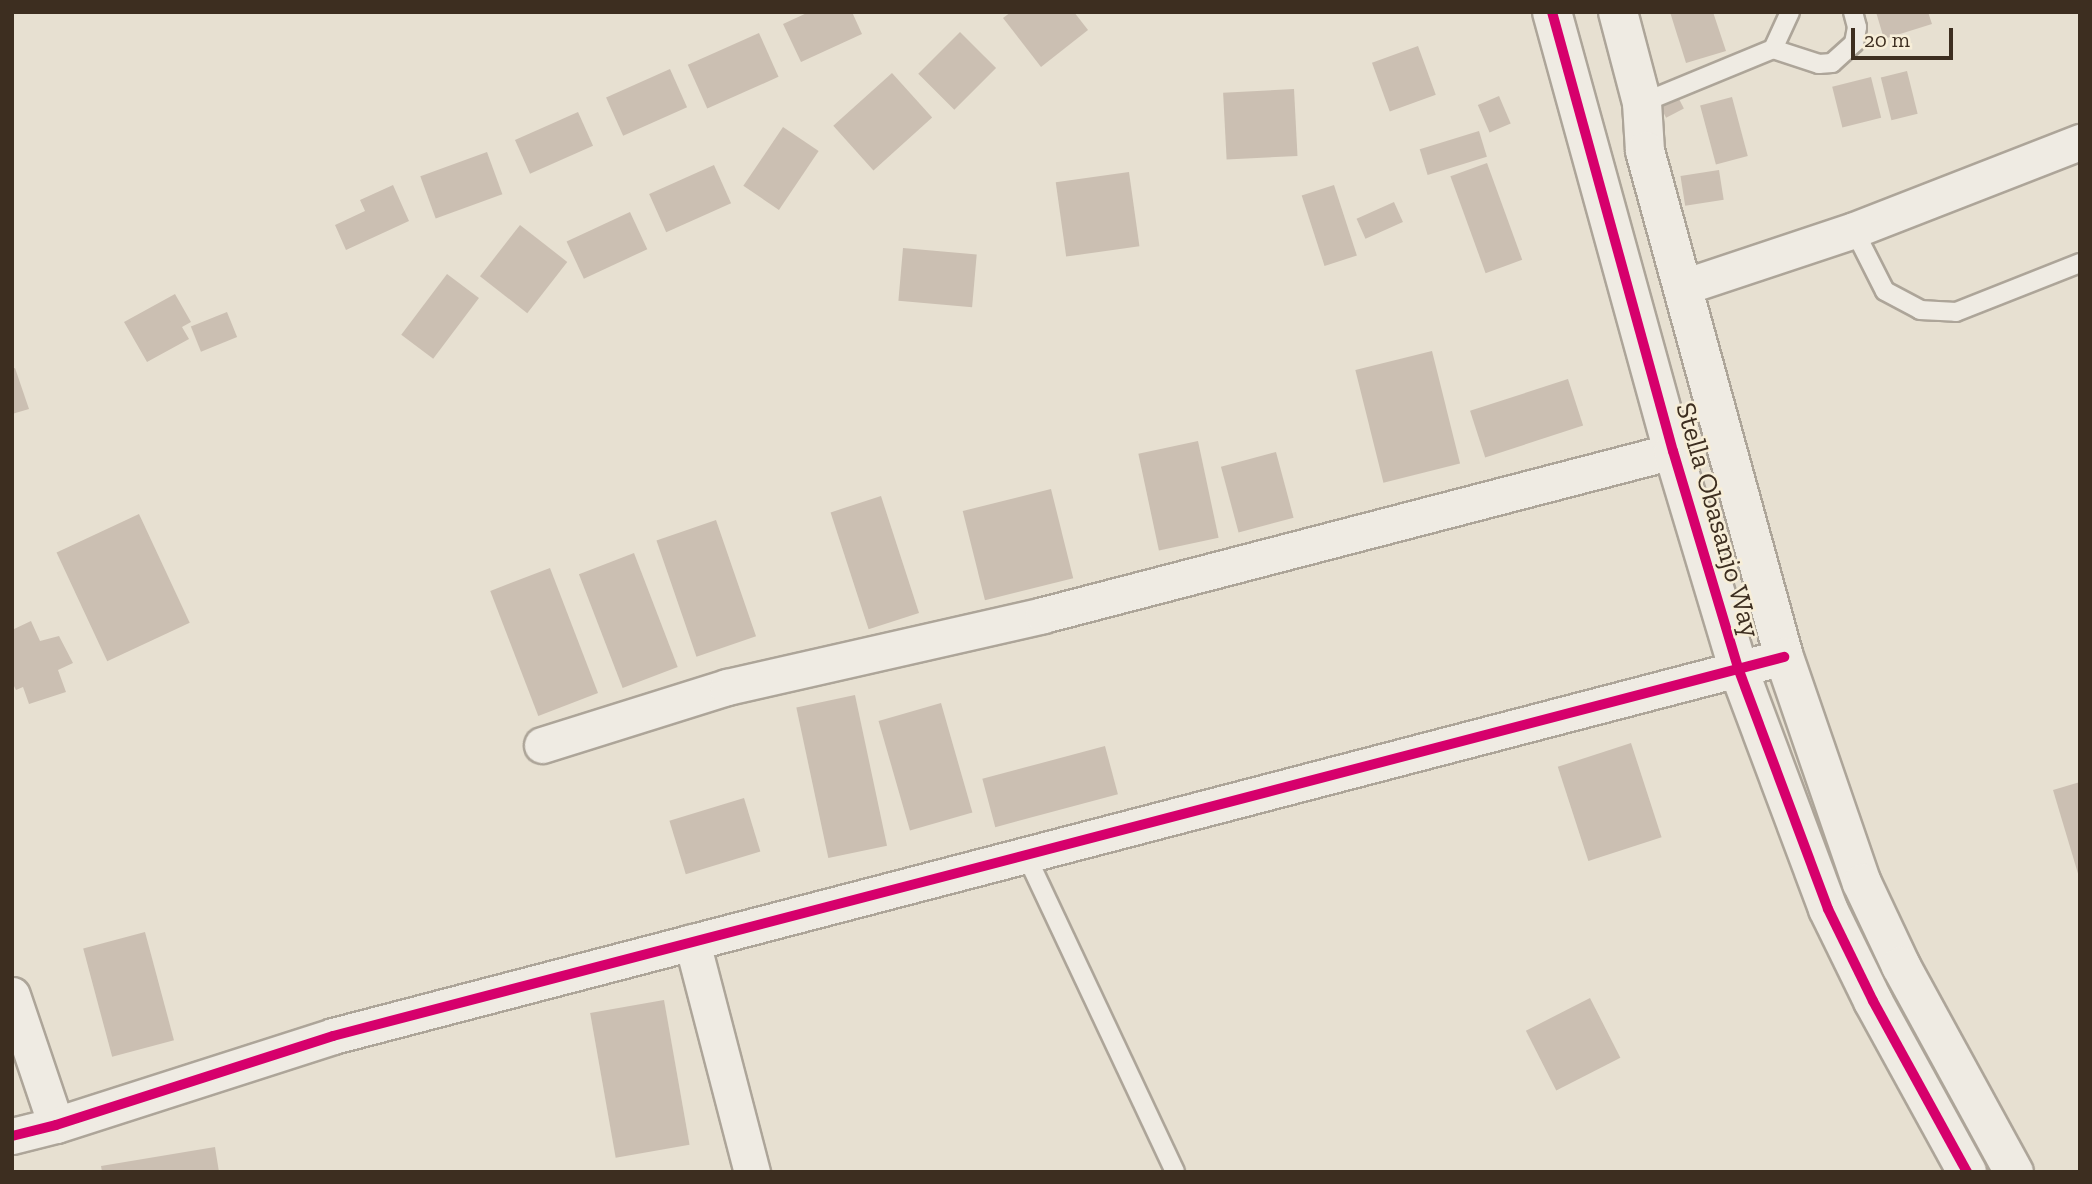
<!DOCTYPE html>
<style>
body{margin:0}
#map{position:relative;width:2092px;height:1184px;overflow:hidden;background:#e7e0d1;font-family:"Zilla Slab",serif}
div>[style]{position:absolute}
.building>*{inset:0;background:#cbbfb2;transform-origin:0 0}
.roads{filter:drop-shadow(2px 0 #ada599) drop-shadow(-2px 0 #ada599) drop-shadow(0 2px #ada599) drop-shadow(0 -2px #ada599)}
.service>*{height:18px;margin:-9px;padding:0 9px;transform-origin:9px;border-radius:9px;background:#efebe3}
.minor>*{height:35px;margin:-17.5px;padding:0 17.5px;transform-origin:17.5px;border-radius:17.5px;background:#efebe3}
.tertiary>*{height:38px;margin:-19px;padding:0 19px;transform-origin:19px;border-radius:19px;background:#efebe3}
.cycleway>*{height:10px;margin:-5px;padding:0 5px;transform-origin:5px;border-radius:5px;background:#d6006c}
span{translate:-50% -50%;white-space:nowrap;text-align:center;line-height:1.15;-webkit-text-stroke:5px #f7eed8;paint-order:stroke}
.street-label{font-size:28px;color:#3d2e20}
.frame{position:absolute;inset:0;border:14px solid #3d2e20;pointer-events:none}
.scale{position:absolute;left:1851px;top:28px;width:102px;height:32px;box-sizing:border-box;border:4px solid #3d2e20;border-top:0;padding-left:9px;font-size:21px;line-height:24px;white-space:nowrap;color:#3d2e20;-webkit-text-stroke:5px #f7eed8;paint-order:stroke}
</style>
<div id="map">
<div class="building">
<div style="clip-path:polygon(809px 12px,852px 12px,862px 34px,801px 62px,783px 24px)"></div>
<div style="clip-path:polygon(1011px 12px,1074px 12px,1088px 30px,1041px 67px,1003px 18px)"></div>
<div style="clip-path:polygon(1670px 12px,1713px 12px,1726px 51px,1686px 63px)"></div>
<div style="clip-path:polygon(1876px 12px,1928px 12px,1932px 24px,1884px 39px)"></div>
<div style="left:960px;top:32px;width:51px;height:59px;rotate:45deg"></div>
<div style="left:759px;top:33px;width:48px;height:78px;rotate:66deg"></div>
<div style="left:1418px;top:46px;width:52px;height:49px;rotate:70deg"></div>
<div style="left:670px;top:69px;width:42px;height:70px;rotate:66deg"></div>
<div style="left:1907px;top:71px;width:44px;height:27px;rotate:76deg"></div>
<div style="left:892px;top:73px;width:60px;height:79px;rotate:48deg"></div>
<div style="left:1871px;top:77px;width:42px;height:40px;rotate:76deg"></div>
<div style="left:1294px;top:89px;width:67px;height:71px;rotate:87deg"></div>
<div style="left:1499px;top:96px;width:30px;height:23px;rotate:67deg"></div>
<div style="left:1678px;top:97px;width:13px;height:20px;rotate:63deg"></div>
<div style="left:1732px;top:97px;width:61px;height:33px;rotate:75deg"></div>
<div style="left:578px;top:112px;width:37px;height:69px;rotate:66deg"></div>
<div style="left:783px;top:127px;width:43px;height:71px;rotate:34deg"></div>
<div style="left:1479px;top:131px;width:27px;height:62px;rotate:73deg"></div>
<div style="left:487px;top:152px;width:45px;height:71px;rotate:70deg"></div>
<div style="left:1487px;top:163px;width:103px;height:39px;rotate:70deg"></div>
<div style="left:714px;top:165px;width:42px;height:71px;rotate:66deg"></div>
<div style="left:1719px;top:170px;width:30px;height:39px;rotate:81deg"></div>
<div style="left:1129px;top:172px;width:75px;height:74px;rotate:82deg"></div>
<div style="clip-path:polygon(393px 185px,409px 221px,346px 250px,335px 225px,365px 211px,360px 200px)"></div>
<div style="left:1334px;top:185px;width:74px;height:34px;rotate:72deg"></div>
<div style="left:1394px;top:202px;width:22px;height:41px;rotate:66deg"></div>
<div style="left:630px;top:212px;width:41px;height:70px;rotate:65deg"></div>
<div style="left:520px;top:225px;width:60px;height:65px;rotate:38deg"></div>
<div style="left:903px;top:248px;width:74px;height:53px;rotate:5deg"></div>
<div style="left:447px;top:274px;width:40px;height:76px;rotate:37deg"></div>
<div style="clip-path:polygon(175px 294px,191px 322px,182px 327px,189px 339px,147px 362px,124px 322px)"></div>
<div style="left:227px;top:312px;width:27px;height:39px;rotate:68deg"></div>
<div style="left:1432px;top:351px;width:116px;height:79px;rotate:76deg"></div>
<div style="clip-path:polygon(15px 368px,29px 409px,12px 414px,12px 369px)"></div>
<div style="left:1568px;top:379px;width:49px;height:103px;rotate:72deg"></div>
<div style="left:1198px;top:441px;width:99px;height:61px;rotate:78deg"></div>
<div style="left:1276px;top:452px;width:68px;height:57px;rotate:75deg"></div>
<div style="left:1051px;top:489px;width:92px;height:91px;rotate:76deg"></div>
<div style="left:881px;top:496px;width:123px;height:53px;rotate:72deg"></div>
<div style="left:139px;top:514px;width:120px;height:91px;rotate:65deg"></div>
<div style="left:716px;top:520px;width:123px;height:63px;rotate:71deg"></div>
<div style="left:634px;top:553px;width:122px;height:59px;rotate:69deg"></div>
<div style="left:550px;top:568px;width:134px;height:64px;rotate:69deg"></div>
<div style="clip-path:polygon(31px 621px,40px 641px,59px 636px,73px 663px,58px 670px,66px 692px,29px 704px,23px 687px,16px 690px,12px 682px,12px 630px)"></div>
<div style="left:855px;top:695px;width:154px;height:60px;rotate:78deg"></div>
<div style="left:941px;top:703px;width:114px;height:65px;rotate:74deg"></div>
<div style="left:1631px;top:743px;width:99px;height:77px;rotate:72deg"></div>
<div style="left:1105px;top:746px;width:50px;height:127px;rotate:75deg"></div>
<div style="clip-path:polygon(2080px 782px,2080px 877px,2079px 877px,2053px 790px)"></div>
<div style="left:744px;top:798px;width:56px;height:78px;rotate:73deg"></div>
<div style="left:145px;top:932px;width:112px;height:64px;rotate:75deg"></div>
<div style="left:1590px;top:998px;width:67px;height:72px;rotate:63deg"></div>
<div style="left:664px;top:1000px;width:147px;height:75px;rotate:80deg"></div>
<div style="clip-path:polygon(215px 1147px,219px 1172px,102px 1172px,101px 1166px)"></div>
</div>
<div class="roads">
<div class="service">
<div style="left:1773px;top:49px;width:41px;rotate:-65.3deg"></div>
<div style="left:1642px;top:103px;width:142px;rotate:-22.4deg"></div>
<div style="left:1773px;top:49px;width:48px;rotate:18.1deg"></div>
<div style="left:1819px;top:64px;width:13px;rotate:-4deg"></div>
<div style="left:1832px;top:63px;width:30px;rotate:-42deg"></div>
<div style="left:1854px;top:43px;width:16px;rotate:-79deg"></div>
<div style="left:1857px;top:27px;width:16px;rotate:-105deg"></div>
<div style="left:1854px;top:230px;width:68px;rotate:63.1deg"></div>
<div style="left:1885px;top:291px;width:40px;rotate:28deg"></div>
<div style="left:1920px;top:310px;width:36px;rotate:3deg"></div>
<div style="left:1956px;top:312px;width:133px;rotate:-21.6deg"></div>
<div style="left:1026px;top:855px;width:350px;rotate:64.8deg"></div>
</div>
<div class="minor">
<div style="left:1683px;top:287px;width:180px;rotate:-18.4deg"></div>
<div style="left:1854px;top:230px;width:243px;rotate:-21.3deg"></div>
<div style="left:542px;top:745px;width:194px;rotate:-17.4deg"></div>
<div style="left:727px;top:687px;width:324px;rotate:-12.8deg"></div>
<div style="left:1043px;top:615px;width:651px;rotate:-14.59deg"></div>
<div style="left:692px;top:942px;width:238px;rotate:75.4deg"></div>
<div style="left:12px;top:995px;width:137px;rotate:71.3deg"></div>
<div style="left:12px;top:1136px;width:45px;rotate:-14deg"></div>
<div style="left:56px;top:1125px;width:291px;rotate:-17.8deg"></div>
<div style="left:333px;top:1036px;width:1500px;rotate:-14.64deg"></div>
</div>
<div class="tertiary">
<div style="left:1552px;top:12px;width:455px;rotate:74.6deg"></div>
<div style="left:1673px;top:451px;width:227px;rotate:73.3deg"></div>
<div style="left:1738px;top:668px;width:257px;rotate:69.5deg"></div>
<div style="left:1828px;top:909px;width:102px;rotate:63.9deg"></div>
<div style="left:1873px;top:1001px;width:195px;rotate:61.2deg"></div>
<div style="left:1618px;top:12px;width:94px;rotate:75.2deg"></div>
<div style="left:1642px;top:103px;width:48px;rotate:86.4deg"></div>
<div style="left:1645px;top:151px;width:525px;rotate:74.64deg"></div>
<div style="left:1784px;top:657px;width:239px;rotate:71deg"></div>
<div style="left:1862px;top:883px;width:92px;rotate:64.8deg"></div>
<div style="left:1901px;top:966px;width:235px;rotate:61.3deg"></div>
</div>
</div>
<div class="cycleway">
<div style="left:1552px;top:12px;width:455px;rotate:74.6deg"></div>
<div style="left:1673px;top:451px;width:227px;rotate:73.3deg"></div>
<div style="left:1738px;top:668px;width:257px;rotate:69.5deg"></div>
<div style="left:1828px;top:909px;width:102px;rotate:63.9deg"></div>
<div style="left:1873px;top:1001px;width:195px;rotate:61.2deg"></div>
<div style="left:12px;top:1136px;width:45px;rotate:-14deg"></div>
<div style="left:56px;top:1125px;width:291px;rotate:-17.8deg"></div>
<div style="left:333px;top:1036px;width:1500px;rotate:-14.64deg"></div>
</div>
<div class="street-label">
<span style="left:1718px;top:520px;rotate:74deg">Stella Obasanjo Way</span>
</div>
<div class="frame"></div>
<div class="scale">20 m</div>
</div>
